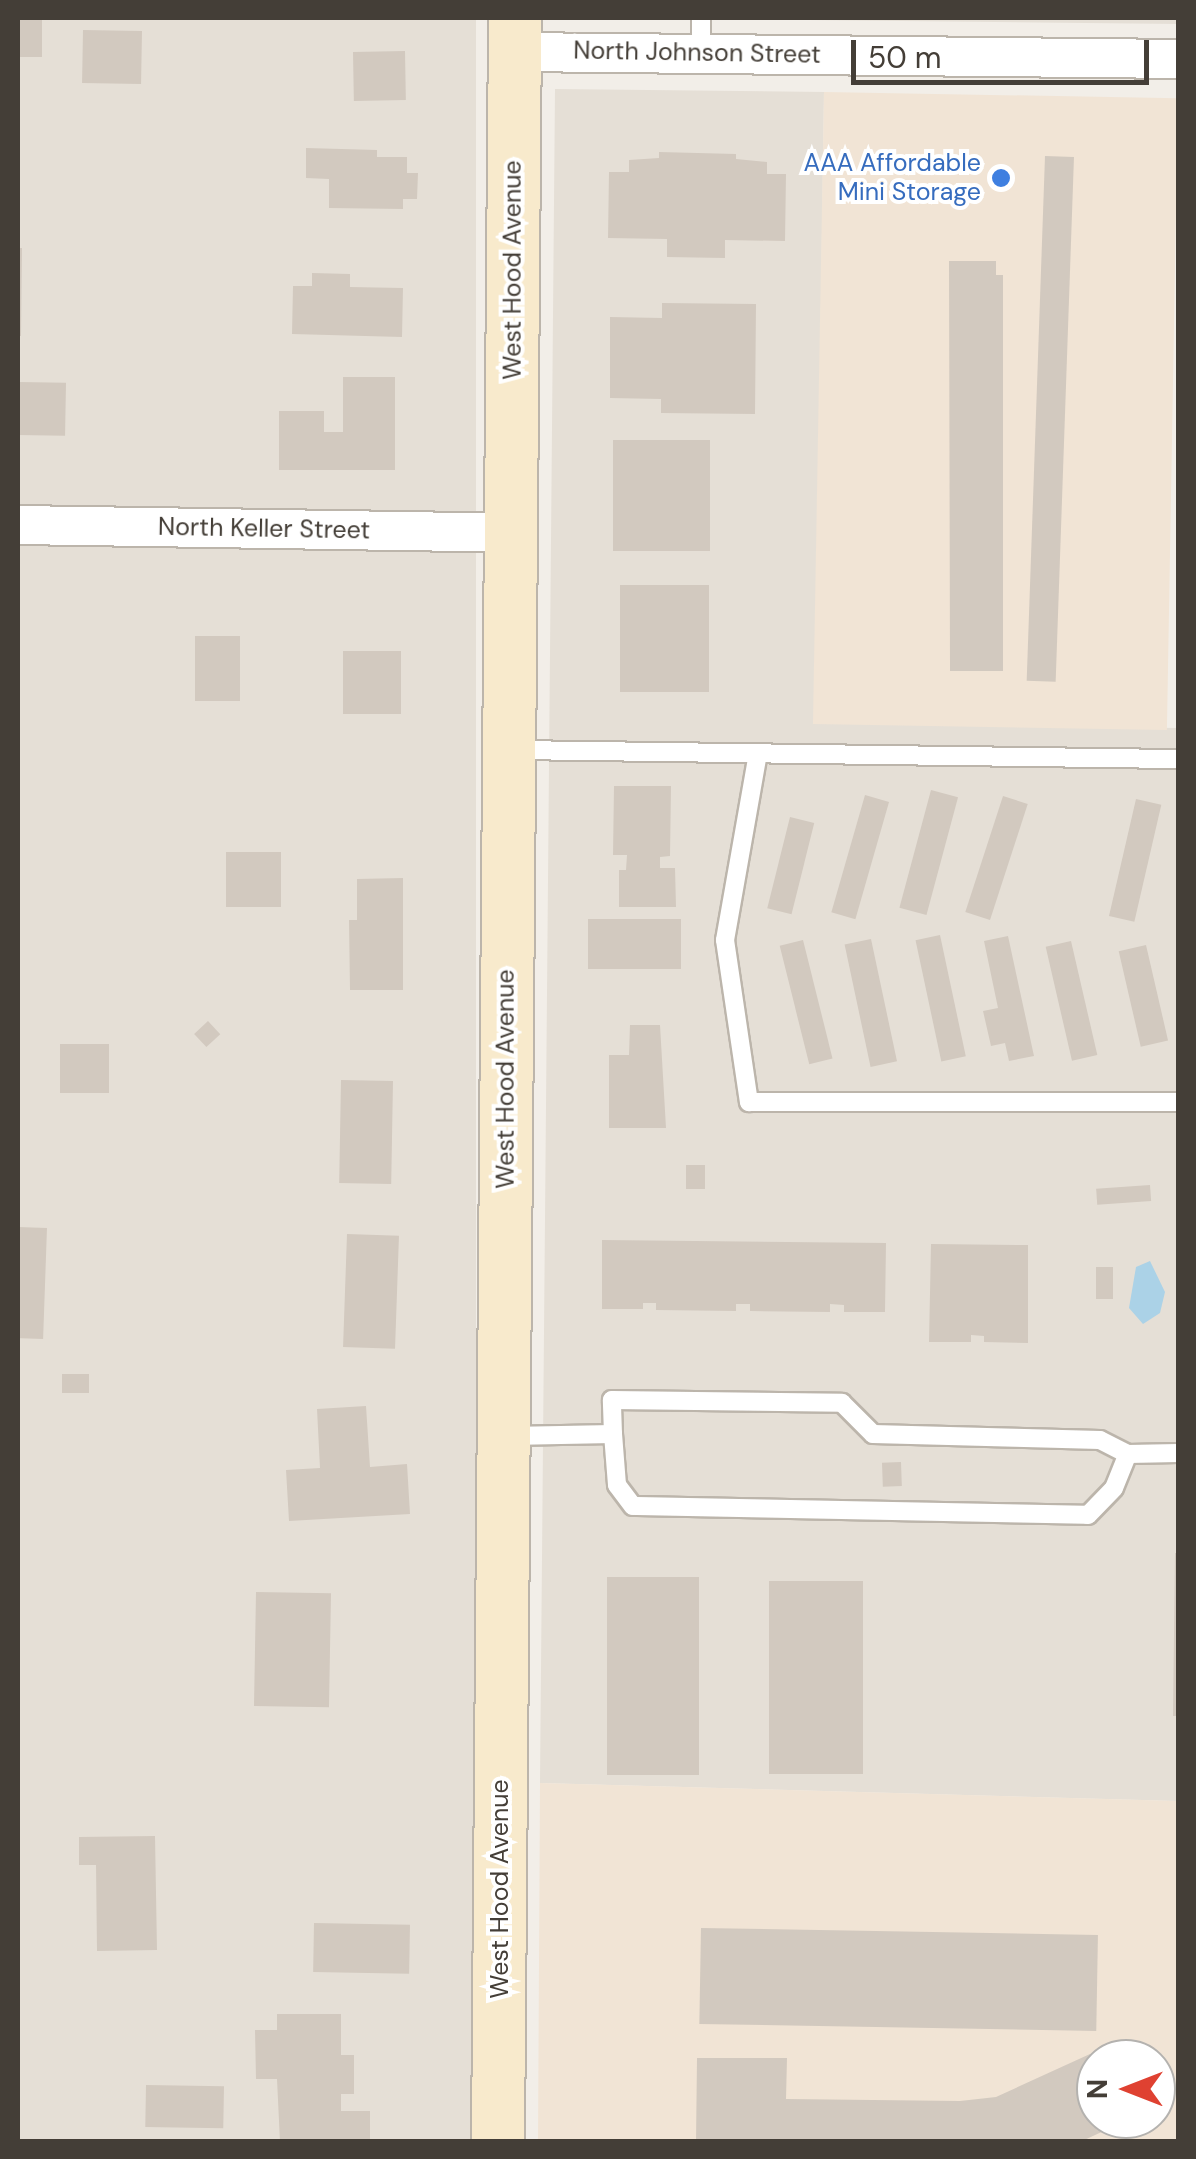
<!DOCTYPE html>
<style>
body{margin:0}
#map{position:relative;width:1196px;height:2159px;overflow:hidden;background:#f2eee8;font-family:"DM Sans",sans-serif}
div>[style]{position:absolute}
.residential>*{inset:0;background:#e5dfd6;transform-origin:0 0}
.commercial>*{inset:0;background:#f1e4d5;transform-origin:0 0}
.water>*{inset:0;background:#abd2e7}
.building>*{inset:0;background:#d2c9bf;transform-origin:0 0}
.roads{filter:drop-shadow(2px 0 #bcb5ab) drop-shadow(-2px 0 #bcb5ab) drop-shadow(0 2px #bcb5ab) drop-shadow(0 -2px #bcb5ab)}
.lane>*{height:18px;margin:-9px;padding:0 9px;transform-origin:9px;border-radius:9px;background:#fff}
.street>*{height:38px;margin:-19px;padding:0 19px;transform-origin:19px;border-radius:19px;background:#fff}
.secondary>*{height:52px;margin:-26px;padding:0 26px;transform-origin:26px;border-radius:26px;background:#f8eacc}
.dots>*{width:28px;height:28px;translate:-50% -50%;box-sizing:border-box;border:5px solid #fff;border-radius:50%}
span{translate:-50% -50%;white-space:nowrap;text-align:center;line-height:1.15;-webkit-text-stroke:8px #fff;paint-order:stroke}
.street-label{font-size:25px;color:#443e37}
.shop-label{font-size:25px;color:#366cbe}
.right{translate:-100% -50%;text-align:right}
.frame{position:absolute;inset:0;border:20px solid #443e37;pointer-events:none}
.north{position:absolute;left:1076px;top:2039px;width:100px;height:100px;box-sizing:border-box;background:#fff;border:2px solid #b4b2af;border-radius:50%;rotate:270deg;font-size:28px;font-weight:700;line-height:40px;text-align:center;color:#443e37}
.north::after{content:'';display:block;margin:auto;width:35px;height:45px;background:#df4131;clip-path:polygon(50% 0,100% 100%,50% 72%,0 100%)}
.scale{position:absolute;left:851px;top:40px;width:298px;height:45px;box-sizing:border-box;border:5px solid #443e37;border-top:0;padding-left:12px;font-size:30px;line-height:35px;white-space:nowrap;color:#443e37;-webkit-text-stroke:8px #fff;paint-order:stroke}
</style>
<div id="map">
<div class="residential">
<div style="left:18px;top:18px;width:458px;height:2123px"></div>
<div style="clip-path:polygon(613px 18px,1178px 18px,1178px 24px)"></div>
<div style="clip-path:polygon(555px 89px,824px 92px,815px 723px,1178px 728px,1178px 1801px,540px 1783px)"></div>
</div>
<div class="commercial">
<div style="left:824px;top:92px;width:354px;height:632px;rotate:1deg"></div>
<div style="clip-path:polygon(evenodd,540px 1783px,1178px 1801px,1178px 2141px,538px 2142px,540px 1783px,1096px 2059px,1156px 2059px,1156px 2119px,1096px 2119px,1096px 2059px)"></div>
</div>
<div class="water">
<div style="clip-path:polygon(1150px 1261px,1165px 1292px,1160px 1313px,1143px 1324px,1129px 1308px,1136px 1267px)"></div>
</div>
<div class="building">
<div style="left:18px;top:18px;width:24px;height:39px"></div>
<div style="left:83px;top:30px;width:59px;height:53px;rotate:1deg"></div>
<div style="left:405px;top:51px;width:49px;height:52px;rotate:89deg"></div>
<div style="clip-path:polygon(306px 148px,377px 150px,377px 157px,407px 157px,407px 173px,418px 173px,417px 199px,403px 199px,403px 209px,329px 208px,329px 179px,306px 178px)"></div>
<div style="clip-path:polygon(659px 152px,736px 154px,736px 159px,767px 162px,767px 174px,786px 174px,785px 241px,725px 240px,725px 258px,667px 257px,667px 239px,608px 238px,609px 172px,629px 172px,629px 160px,659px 158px)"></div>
<div style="left:1045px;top:156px;width:29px;height:525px;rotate:2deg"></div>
<div style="clip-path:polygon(18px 248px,22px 248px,21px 336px,18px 336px)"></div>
<div style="clip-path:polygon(949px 261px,996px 261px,996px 275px,1003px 275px,1003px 671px,950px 671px)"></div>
<div style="clip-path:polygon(312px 273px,350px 274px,350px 287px,403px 288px,402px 337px,292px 334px,293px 286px,312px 286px)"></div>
<div style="clip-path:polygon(662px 303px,756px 304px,755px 414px,661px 413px,661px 399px,610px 398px,610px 317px,662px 318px)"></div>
<div style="clip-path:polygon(343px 377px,395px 377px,395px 470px,279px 470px,279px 411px,324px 411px,324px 432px,343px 432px)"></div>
<div style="left:18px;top:382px;width:48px;height:53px;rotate:1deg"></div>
<div style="left:710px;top:440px;width:111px;height:97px;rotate:90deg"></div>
<div style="left:709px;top:585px;width:107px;height:89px;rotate:90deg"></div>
<div style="left:195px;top:636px;width:45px;height:65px"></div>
<div style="left:343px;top:651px;width:58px;height:63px"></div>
<div style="clip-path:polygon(614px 786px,671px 786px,670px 856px,660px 857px,660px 868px,675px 868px,676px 907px,619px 907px,619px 870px,626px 870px,627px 855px,613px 855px)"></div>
<div style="left:931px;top:790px;width:28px;height:122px;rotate:15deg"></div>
<div style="left:865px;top:795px;width:25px;height:122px;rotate:16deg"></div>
<div style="left:1003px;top:796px;width:26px;height:122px;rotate:18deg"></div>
<div style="left:1136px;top:799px;width:26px;height:120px;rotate:13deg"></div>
<div style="left:790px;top:817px;width:25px;height:94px;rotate:14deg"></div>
<div style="left:226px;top:852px;width:55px;height:55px"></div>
<div style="clip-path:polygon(403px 878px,403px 990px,350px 990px,349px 920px,357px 920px,357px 879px)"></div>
<div style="left:588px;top:919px;width:93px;height:50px"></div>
<div style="left:940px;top:935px;width:124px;height:25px;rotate:78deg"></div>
<div style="clip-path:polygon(1008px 936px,1034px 1056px,1009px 1061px,1005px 1043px,991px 1046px,983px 1011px,998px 1008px,984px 941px)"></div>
<div style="left:871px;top:939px;width:125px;height:27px;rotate:78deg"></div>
<div style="left:803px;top:940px;width:122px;height:24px;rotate:76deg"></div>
<div style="left:1071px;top:941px;width:117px;height:26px;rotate:77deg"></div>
<div style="left:1146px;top:945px;width:98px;height:28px;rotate:77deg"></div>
<div style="left:208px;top:1021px;width:18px;height:19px;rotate:47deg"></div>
<div style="clip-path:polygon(630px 1025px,660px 1025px,666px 1128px,609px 1128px,609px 1055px,629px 1055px)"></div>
<div style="left:60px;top:1044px;width:49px;height:49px"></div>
<div style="left:341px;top:1080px;width:52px;height:103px;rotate:1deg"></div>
<div style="left:686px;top:1165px;width:19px;height:24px"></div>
<div style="left:1150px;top:1185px;width:16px;height:54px;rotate:86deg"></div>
<div style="left:18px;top:1227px;width:29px;height:111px;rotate:2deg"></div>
<div style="left:347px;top:1234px;width:52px;height:113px;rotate:2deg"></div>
<div style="clip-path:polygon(602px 1240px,886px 1243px,885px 1312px,844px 1312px,844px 1305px,830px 1304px,830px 1312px,750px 1311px,750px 1304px,736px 1304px,736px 1311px,656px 1310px,656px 1303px,643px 1303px,643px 1309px,602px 1309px)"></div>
<div style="clip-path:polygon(931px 1244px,1028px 1245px,1028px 1343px,984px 1342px,984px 1336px,971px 1335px,971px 1342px,929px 1342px)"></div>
<div style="left:1113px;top:1267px;width:32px;height:17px;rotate:90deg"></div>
<div style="left:62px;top:1374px;width:27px;height:19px"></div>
<div style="clip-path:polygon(366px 1406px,370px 1467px,407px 1464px,410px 1514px,289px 1521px,286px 1470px,320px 1468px,317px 1409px)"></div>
<div style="left:901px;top:1462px;width:24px;height:19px;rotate:88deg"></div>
<div style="clip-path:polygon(1175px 1553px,1178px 1553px,1178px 1716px,1173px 1716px)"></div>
<div style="left:607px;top:1577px;width:92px;height:198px"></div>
<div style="left:769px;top:1581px;width:94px;height:193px"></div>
<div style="left:256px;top:1592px;width:75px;height:114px;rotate:1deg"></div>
<div style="clip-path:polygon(155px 1836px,157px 1950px,97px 1951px,96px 1865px,79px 1865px,79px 1837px)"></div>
<div style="left:314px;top:1923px;width:96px;height:49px;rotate:1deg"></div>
<div style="left:701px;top:1928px;width:397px;height:96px;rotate:1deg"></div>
<div style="clip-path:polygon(277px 2014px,341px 2014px,341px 2055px,354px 2055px,354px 2094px,341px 2094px,341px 2111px,370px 2111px,370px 2142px,280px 2142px,277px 2079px,256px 2079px,255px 2030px,277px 2030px)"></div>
<div style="clip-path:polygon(1090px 2054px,1096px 2119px,1121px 2123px,1080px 2142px,696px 2142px,697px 2058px,787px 2058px,786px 2099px,960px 2101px,996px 2097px)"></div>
<div style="left:146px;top:2085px;width:78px;height:42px;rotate:1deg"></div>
</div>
<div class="roads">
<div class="lane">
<div style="left:701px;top:53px;width:35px;rotate:-90deg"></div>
<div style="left:514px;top:750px;width:664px;rotate:0.78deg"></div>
<div style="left:758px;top:753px;width:190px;rotate:100deg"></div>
<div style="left:725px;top:940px;width:164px;rotate:81.6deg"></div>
<div style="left:749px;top:1102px;width:429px"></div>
<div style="left:613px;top:1434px;width:51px;rotate:85.5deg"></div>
<div style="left:617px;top:1485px;width:26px;rotate:53deg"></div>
<div style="left:633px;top:1506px;width:455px;rotate:1.1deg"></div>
<div style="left:1088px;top:1515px;width:37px;rotate:-46deg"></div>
<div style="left:1114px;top:1488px;width:37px;rotate:-68deg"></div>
<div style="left:509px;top:1436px;width:104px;rotate:-1.1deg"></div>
<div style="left:613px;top:1434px;width:34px;rotate:-92deg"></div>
<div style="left:612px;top:1400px;width:230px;rotate:0.7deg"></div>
<div style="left:842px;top:1403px;width:44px;rotate:45deg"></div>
<div style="left:873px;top:1434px;width:227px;rotate:1.5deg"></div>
<div style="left:1100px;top:1440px;width:31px;rotate:27deg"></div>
<div style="left:1128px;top:1454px;width:50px;rotate:-1.1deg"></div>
</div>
<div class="street">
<div style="left:515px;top:52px;width:663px;rotate:0.6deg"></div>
<div style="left:18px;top:525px;width:493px;rotate:0.9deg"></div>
</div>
<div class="secondary">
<div style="left:498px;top:2142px;width:2124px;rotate:-89.54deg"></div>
</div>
</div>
<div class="dots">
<div style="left:1001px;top:178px;background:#3f7fe0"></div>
</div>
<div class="street-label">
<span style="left:697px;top:53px;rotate:1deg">North Johnson Street</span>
<span style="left:513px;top:270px;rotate:-90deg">West Hood Avenue</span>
<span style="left:264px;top:529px;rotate:1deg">North Keller Street</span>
<span style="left:506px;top:1079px;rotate:-90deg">West Hood Avenue</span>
<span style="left:500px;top:1889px;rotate:-90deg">West Hood Avenue</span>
</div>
<div class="shop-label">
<span class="right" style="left:981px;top:178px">AAA Affordable<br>Mini Storage</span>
</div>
<div class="frame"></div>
<div class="north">N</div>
<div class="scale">50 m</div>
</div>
